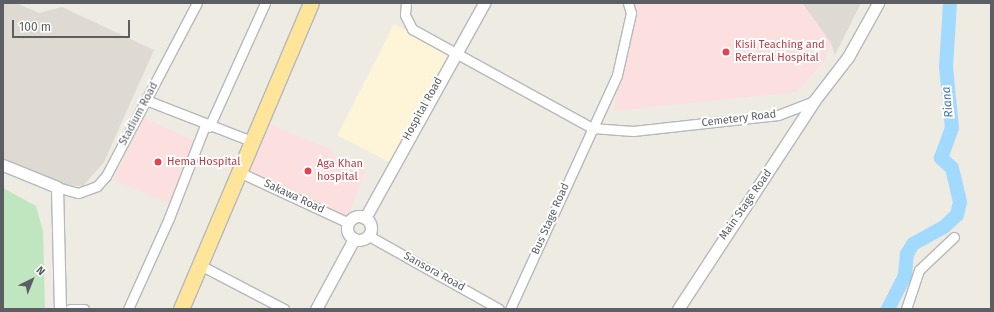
<!DOCTYPE html>
<style>
body{margin:0}
#map{position:relative;width:994px;height:312px;overflow:hidden;background:#eeebe3;font-family:"Fira Sans",sans-serif}
div>[style]{position:absolute}
.commercial>*{inset:0;background:#fef4d8;transform-origin:0 0}
.education>*{inset:0;background:#dedad1}
.medical>*{inset:0;background:#fbe0df}
.green>*{inset:0;background:#c0e6bf}
.river>*{height:14px;margin:-7px;padding:0 7px;transform-origin:7px;border-radius:7px;background:#a2d9ff}
.roads{filter:drop-shadow(1px 0 #b5b9bd) drop-shadow(-1px 0 #b5b9bd) drop-shadow(0 1px #b5b9bd) drop-shadow(0 -1px #b5b9bd)}
.minor>*{height:9px;margin:-4.5px;padding:0 4.5px;transform-origin:4.5px;border-radius:4.5px;background:#fff}
.tertiary>*{height:11px;margin:-5.5px;padding:0 5.5px;transform-origin:5.5px;border-radius:5.5px;background:#fff}
.tertiary>.ring{margin:-5.5px;padding:0;box-sizing:content-box;background:none;border:11px solid #fff;border-radius:50%}
.trunk>*{height:15px;margin:-7.5px;padding:0 7.5px;transform-origin:7.5px;border-radius:7.5px;background:#fee599}
.dots>*{width:11px;height:11px;translate:-50% -50%;box-sizing:border-box;border:2px solid #fff;border-radius:50%}
span{translate:-50% -50%;white-space:nowrap;text-align:center;line-height:1.15;-webkit-text-stroke:4px #fff;paint-order:stroke}
.health-label{font-size:11px;color:#be3a42}
.left{translate:0 -50%;text-align:left}
.street-label{font-size:11px;color:#5b5f64}
.water-label{font-size:12px;color:#3f79b1;font-style:italic}
.frame{position:absolute;inset:0;border:4px solid #5b5f64;pointer-events:none}
.north{position:absolute;left:12px;top:260px;width:40px;height:40px;-webkit-text-stroke:3px #fff;paint-order:stroke;rotate:43deg;font-size:11px;font-weight:700;line-height:16px;text-align:center;color:#5b5f64}
.north::after{content:'';display:block;margin:auto;width:14px;height:18px;background:#5b5f64;clip-path:polygon(50% 0,100% 100%,50% 72%,0 100%)}
.scale{position:absolute;left:12px;top:20px;width:118px;height:18px;box-sizing:border-box;border:2px solid #5b5f64;border-top:0;padding-left:5px;font-size:12px;line-height:14px;white-space:nowrap;color:#5b5f64;-webkit-text-stroke:3px #fff;paint-order:stroke}
</style>
<div id="map">
<div class="commercial">
<div style="left:394px;top:24px;width:64px;height:125px;rotate:27deg"></div>
</div>
<div class="education">
<div style="clip-path:polygon(3px 3px,16px 3px,39px 13px,62px 7px,154px 50px,104px 162px,83px 186px,63px 185px,3px 158px)"></div>
<div style="clip-path:polygon(802px 3px,861px 3px,835px 55px,831px 43px)"></div>
</div>
<div class="medical">
<div style="clip-path:polygon(631px 3px,802px 3px,831px 43px,824px 62px,797px 92px,614px 111px)"></div>
<div style="clip-path:polygon(144px 118px,199px 143px,177px 207px,113px 180px)"></div>
<div style="clip-path:polygon(270px 124px,332px 150px,334px 155px,366px 171px,347px 218px,249px 171px)"></div>
</div>
<div class="green">
<div style="clip-path:polygon(3px 188px,36px 206px,43px 231px,45px 309px,3px 309px)"></div>
</div>
<div class="river">
<div style="left:888px;top:309px;width:38px;rotate:-63deg"></div>
<div style="left:905px;top:275px;width:21px;rotate:-85deg"></div>
<div style="left:907px;top:254px;width:12px;rotate:-59deg"></div>
<div style="left:913px;top:244px;width:35px;rotate:-29deg"></div>
<div style="left:944px;top:227px;width:18px;rotate:-43deg"></div>
<div style="left:957px;top:215px;width:13px;rotate:-77deg"></div>
<div style="left:960px;top:202px;width:26px;rotate:-103deg"></div>
<div style="left:954px;top:177px;width:9px;rotate:-103deg"></div>
<div style="left:952px;top:168px;width:15px;rotate:-138deg"></div>
<div style="left:941px;top:158px;width:32px;rotate:-70deg"></div>
<div style="left:952px;top:128px;width:61px;rotate:-95.6deg"></div>
<div style="left:946px;top:67px;width:64px;rotate:-86.4deg"></div>
</div>
<div class="roads">
<div class="minor">
<div style="left:406px;top:3px;width:12px;rotate:95deg"></div>
<div style="left:405px;top:15px;width:16px;rotate:63deg"></div>
<div style="left:412px;top:29px;width:205px;rotate:28.8deg"></div>
<div style="left:592px;top:128px;width:41px;rotate:4.2deg"></div>
<div style="left:633px;top:131px;width:146px;rotate:-6.3deg"></div>
<div style="left:778px;top:115px;width:39px;rotate:-21deg"></div>
<div style="left:146px;top:100px;width:113px;rotate:21.3deg"></div>
<div style="left:209px;top:127px;width:136px;rotate:-65.7deg"></div>
<div style="left:239px;top:172px;width:121px;rotate:24.9deg"></div>
<div style="left:57px;top:187px;width:22px;rotate:16deg"></div>
<div style="left:78px;top:193px;width:20px;rotate:-20deg"></div>
<div style="left:97px;top:186px;width:13px;rotate:-48deg"></div>
<div style="left:106px;top:176px;width:195px;rotate:-62.3deg"></div>
<div style="left:369px;top:236px;width:149px;rotate:29.3deg"></div>
<div style="left:200px;top:265px;width:95px;rotate:27.6deg"></div>
<div style="left:70px;top:309px;width:14px"></div>
<div style="left:128px;top:309px;width:100px;rotate:-65.7deg"></div>
<div style="left:169px;top:218px;width:100px;rotate:-68.8deg"></div>
<div style="left:510px;top:309px;width:257px;rotate:-65.4deg"></div>
<div style="left:617px;top:75px;width:64px;rotate:-77.3deg"></div>
<div style="left:631px;top:13px;width:10px;rotate:-107deg"></div>
<div style="left:906px;top:309px;width:41px;rotate:-71.6deg"></div>
<div style="left:919px;top:270px;width:48px;rotate:-43.3deg"></div>
</div>
<div class="tertiary">
<div style="left:3px;top:165px;width:58px;rotate:22.2deg"></div>
<div style="left:57px;top:187px;width:122px;rotate:88.6deg"></div>
<div class="ring" style="left:347px;top:216px;width:13px;height:13px"></div>
<div style="left:365px;top:218px;width:246px;rotate:-61deg"></div>
<div style="left:316px;top:309px;width:80px;rotate:-61.5deg"></div>
<div style="left:678px;top:309px;width:249px;rotate:-56.8deg"></div>
<div style="left:814px;top:101px;width:56px;rotate:-52.3deg"></div>
<div style="left:848px;top:57px;width:62px;rotate:-60.9deg"></div>
</div>
<div class="trunk">
<div style="left:181px;top:309px;width:332px;rotate:-67deg"></div>
</div>
</div>
<div class="dots">
<div style="left:726px;top:52px;background:#e0444e"></div>
<div style="left:158px;top:162px;background:#e0444e"></div>
<div style="left:308px;top:171px;background:#e0444e"></div>
</div>
<div class="health-label">
<span class="left" style="left:735px;top:52px">Kisii Teaching and<br>Referral Hospital</span>
<span class="left" style="left:167px;top:162px">Hema Hospital</span>
<span class="left" style="left:317px;top:171px">Aga Khan<br>hospital</span>
</div>
<div class="street-label">
<span style="left:423px;top:109px;rotate:-61deg">Hospital Road</span>
<span style="left:139px;top:114px;rotate:-62deg">Stadium Road</span>
<span style="left:739px;top:119px;rotate:-7deg">Cemetery Road</span>
<span style="left:294px;top:197px;rotate:25deg">Sakawa Road</span>
<span style="left:746px;top:205px;rotate:-55deg">Main Stage Road</span>
<span style="left:551px;top:219px;rotate:-66deg">Bus Stage Road</span>
<span style="left:434px;top:272px;rotate:29deg">Sansora Road</span>
</div>
<div class="water-label">
<span style="left:948px;top:102px;rotate:-96deg">Riana</span>
</div>
<div class="frame"></div>
<div class="north">N</div>
<div class="scale">100 m</div>
</div>
